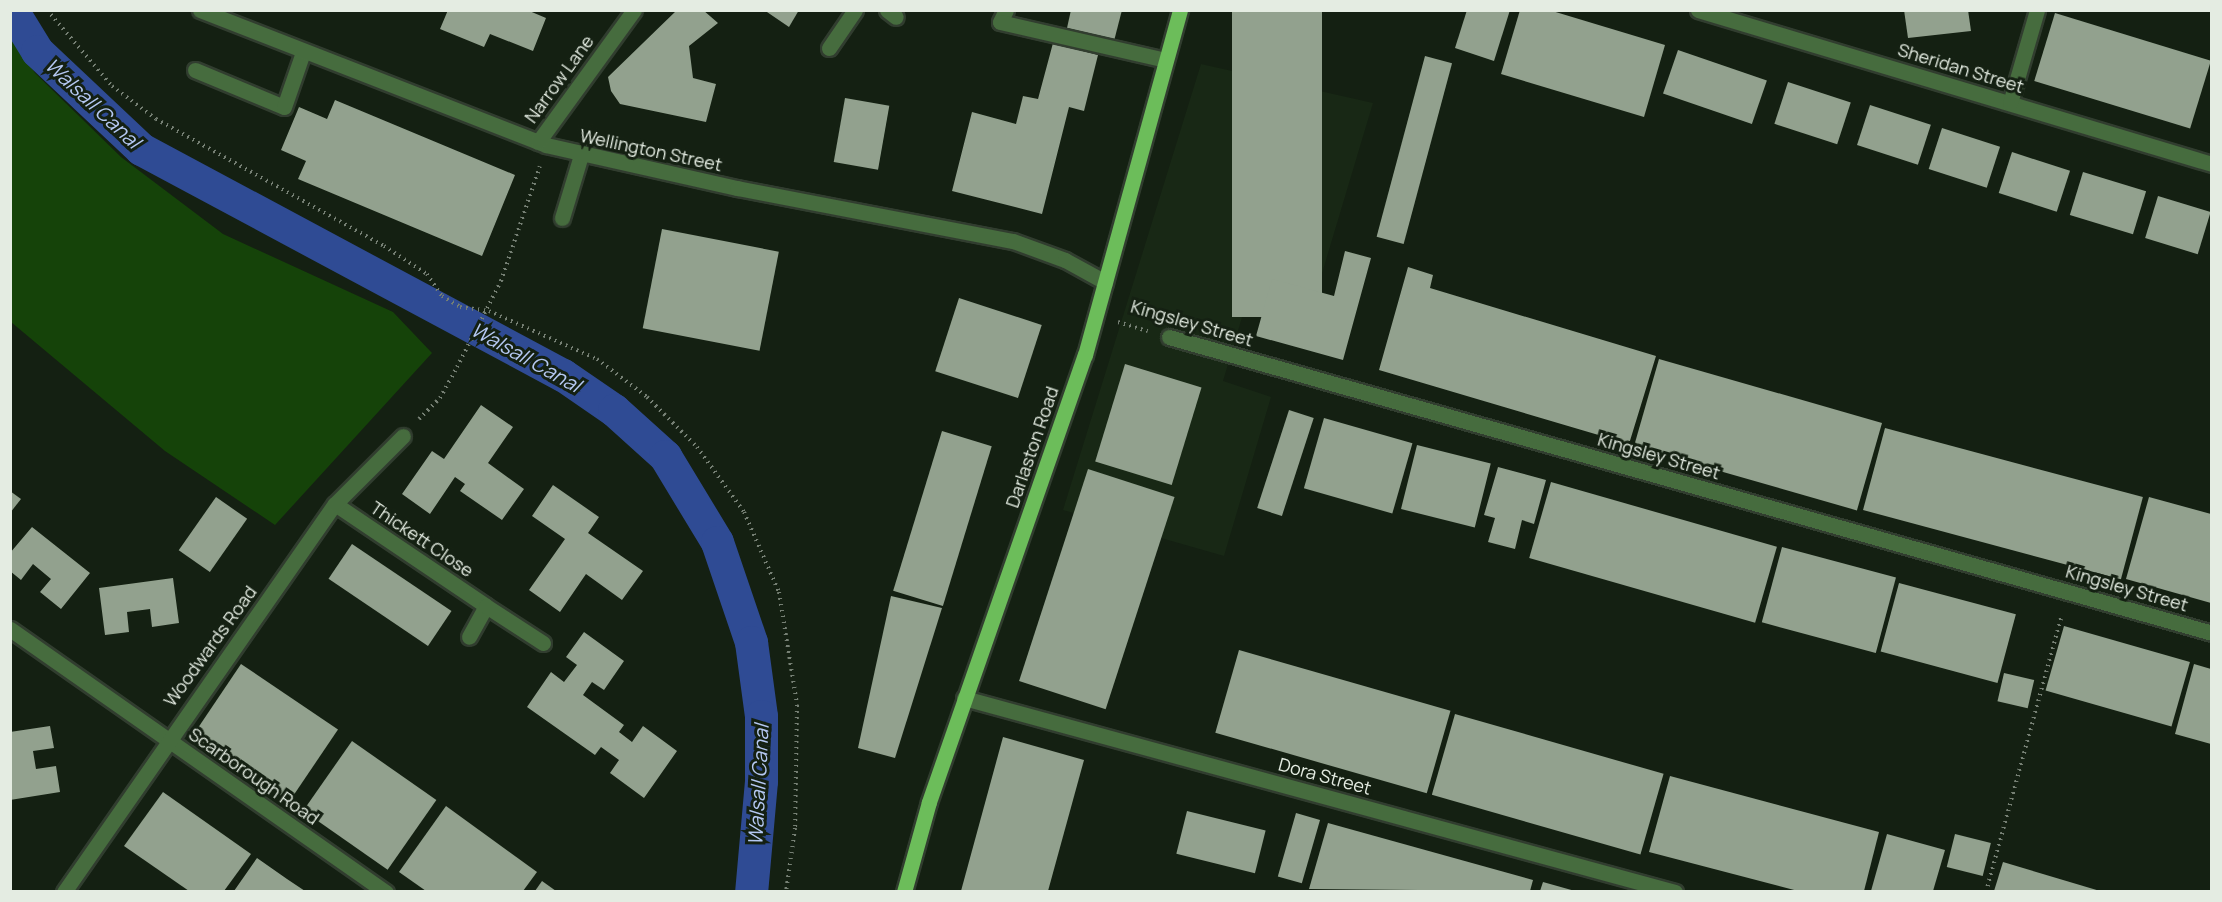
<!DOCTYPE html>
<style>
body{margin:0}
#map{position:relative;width:2222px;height:902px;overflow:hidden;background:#142012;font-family:Manrope,sans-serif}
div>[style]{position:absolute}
.built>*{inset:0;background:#182815}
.green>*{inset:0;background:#154309}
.canal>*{height:33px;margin:-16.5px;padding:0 16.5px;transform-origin:16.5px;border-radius:16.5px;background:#2f4b94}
.building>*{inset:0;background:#92a18e;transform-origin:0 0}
.path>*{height:4px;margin-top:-2px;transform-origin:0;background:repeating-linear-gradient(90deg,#768074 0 1.5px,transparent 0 6px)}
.roads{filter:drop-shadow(2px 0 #313d2f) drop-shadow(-2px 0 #313d2f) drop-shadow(0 2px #313d2f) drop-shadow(0 -2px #313d2f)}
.service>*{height:15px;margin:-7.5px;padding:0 7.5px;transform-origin:7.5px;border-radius:7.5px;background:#466c3e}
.minor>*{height:15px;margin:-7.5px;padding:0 7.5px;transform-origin:7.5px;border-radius:7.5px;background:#466c3e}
.primary>*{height:15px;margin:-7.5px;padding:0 7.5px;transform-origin:7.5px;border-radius:7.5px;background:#6cbd5a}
.path-bridge>*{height:4px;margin-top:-2px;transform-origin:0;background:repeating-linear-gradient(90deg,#768074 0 1.5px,transparent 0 6px)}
span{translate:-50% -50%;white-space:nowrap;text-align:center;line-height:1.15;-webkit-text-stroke:6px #142012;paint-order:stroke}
.street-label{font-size:18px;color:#e4ece2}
.water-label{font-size:20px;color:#b5c8f2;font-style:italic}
.frame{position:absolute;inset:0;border:12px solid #e4ece2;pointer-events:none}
</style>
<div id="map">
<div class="built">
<div style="clip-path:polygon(1201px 64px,1373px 103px,1320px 280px,1257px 267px,1223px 381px,1271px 397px,1224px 556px,1063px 510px)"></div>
</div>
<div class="green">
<div style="clip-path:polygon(10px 37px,35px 73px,121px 157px,223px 234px,393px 312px,432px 353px,275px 525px,165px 451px,11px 322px)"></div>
</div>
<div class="canal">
<div style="left:12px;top:10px;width:48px;rotate:58.6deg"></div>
<div style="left:37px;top:51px;width:143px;rotate:43.3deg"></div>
<div style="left:141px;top:149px;width:479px;rotate:28.2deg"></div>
<div style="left:563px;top:375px;width:62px;rotate:34.5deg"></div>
<div style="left:614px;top:410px;width:69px;rotate:42deg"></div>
<div style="left:665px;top:456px;width:100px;rotate:58.8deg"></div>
<div style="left:717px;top:542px;width:106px;rotate:71.2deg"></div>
<div style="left:751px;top:642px;width:75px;rotate:82.3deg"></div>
<div style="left:761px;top:716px;width:65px;rotate:90deg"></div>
<div style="left:761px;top:781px;width:111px;rotate:95.1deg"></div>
</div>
<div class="building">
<div style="clip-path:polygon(448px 10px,527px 10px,546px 18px,533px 51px,490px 34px,484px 47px,440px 29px)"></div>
<div style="clip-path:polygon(677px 10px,703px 10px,718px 23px,689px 46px,693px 78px,716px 84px,706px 122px,620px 104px,611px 91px,608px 77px)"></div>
<div style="clip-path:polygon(764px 10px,799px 10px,789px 27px)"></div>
<div style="clip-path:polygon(1071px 10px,1122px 10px,1114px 41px,1067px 28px)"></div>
<div style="left:1232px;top:10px;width:90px;height:307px"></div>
<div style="clip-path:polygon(1467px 10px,1510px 10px,1494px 61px,1455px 48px)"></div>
<div style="clip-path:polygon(1520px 10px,1549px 10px,1665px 45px,1644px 117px,1501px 74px)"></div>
<div style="clip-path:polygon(1904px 10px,1968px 10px,1971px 31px,1908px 38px)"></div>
<div style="left:2055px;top:13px;width:163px;height:71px;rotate:17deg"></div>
<div style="clip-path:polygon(1053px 43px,1098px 55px,1084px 111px,1069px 107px,1042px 214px,952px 191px,972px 112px,1016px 124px,1023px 96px,1038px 99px)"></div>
<div style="left:1678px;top:50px;width:94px;height:46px;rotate:19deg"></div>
<div style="left:1425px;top:56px;width:28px;height:187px;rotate:15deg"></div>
<div style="left:1788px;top:82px;width:66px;height:44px;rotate:18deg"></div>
<div style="left:845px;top:98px;width:45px;height:65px;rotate:10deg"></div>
<div style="clip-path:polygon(335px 100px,515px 175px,482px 256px,298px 179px,306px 161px,281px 150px,299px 107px,327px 119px)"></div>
<div style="left:1870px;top:105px;width:64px;height:42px;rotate:18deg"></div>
<div style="left:1942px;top:128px;width:61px;height:43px;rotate:18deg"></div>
<div style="left:2012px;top:152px;width:61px;height:43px;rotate:18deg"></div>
<div style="left:2083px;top:172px;width:66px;height:45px;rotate:17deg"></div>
<div style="left:2158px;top:196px;width:55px;height:44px;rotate:17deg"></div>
<div style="left:662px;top:229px;width:119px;height:101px;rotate:11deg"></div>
<div style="clip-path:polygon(1345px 251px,1371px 258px,1343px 360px,1256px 336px,1272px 279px,1334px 296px)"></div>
<div style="clip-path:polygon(1408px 267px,1433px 275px,1430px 288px,1656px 356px,1629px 444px,1379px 370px)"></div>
<div style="left:959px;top:298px;width:87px;height:77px;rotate:18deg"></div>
<div style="left:1659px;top:359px;width:232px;height:91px;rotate:16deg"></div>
<div style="left:1125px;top:364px;width:80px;height:102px;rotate:17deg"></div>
<div style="clip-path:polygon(481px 405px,513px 427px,488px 463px,524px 489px,502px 520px,460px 491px,465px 484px,455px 477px,430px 514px,402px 494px,432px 451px,444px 459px)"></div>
<div style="left:1289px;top:410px;width:26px;height:103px;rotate:18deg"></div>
<div style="left:1324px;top:418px;width:92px;height:73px;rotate:16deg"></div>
<div style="left:1885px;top:428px;width:267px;height:85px;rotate:15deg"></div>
<div style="left:942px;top:431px;width:52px;height:167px;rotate:17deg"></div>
<div style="left:1417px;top:445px;width:76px;height:66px;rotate:14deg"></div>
<div style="clip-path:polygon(1498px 467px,1546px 480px,1534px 524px,1522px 520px,1515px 549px,1488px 542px,1495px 518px,1484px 515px)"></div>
<div style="left:1088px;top:469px;width:91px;height:223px;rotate:18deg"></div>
<div style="left:1551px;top:482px;width:235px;height:79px;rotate:16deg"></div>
<div style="clip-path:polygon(553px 485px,599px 517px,588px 533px,643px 571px,622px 600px,586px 574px,560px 612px,529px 590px,565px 539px,532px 516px)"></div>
<div style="clip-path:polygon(10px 491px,21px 499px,10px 513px)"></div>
<div style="left:216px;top:497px;width:38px;height:65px;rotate:35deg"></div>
<div style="clip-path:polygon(2149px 497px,2211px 514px,2211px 603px,2126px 579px)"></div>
<div style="clip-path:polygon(32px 527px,90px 573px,61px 609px,40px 592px,51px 579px,33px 564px,21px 580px,10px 571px,10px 553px)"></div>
<div style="left:352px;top:544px;width:120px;height:42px;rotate:34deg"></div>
<div style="left:1782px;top:547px;width:118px;height:78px;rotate:15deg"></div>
<div style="clip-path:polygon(173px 578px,179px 623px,152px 627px,150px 609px,127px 612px,129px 632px,105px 635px,99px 588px)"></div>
<div style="left:1899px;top:583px;width:121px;height:71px;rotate:15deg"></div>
<div style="clip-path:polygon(891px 596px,942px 608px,895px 758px,858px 748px)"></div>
<div style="left:2064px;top:626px;width:131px;height:67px;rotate:16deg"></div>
<div style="clip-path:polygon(584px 632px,624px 661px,604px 690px,592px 682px,583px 695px,624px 725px,619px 732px,632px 742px,643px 726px,677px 751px,644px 798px,610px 773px,619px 760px,601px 747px,595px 755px,527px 707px,551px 672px,564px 682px,577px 665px,566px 657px)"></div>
<div style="left:1239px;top:650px;width:220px;height:86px;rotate:16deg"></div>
<div style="left:241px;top:664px;width:117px;height:87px;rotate:34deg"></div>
<div style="clip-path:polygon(2194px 664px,2211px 669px,2211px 744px,2175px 734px)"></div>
<div style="left:2004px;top:673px;width:31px;height:29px;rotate:13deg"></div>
<div style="left:1455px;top:714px;width:217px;height:84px;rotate:16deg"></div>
<div style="clip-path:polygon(50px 726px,54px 748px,33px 751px,36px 769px,56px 766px,60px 792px,10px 800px,10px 732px)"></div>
<div style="clip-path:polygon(1003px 737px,1084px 760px,1048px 891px,961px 891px)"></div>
<div style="left:352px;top:741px;width:103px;height:85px;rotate:35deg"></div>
<div style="clip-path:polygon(1670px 776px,1879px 832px,1864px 891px,1798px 891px,1649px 852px)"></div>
<div style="clip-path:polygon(163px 792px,251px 854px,224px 891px,189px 891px,124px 846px)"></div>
<div style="clip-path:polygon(446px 806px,537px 872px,523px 891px,426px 891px,399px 872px)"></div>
<div style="left:1187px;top:811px;width:81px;height:44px;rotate:14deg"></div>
<div style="left:1296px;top:813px;width:25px;height:66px;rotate:16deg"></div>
<div style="clip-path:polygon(1328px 823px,1533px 880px,1530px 891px,1309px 889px)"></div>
<div style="clip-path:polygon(1887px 834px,1945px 850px,1933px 891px,1871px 891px)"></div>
<div style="left:1955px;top:834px;width:37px;height:34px;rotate:14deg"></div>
<div style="clip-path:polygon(257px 858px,287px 879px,305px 891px,234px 891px)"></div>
<div style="clip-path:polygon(2003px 862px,2100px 891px,1994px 891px)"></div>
<div style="clip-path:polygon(542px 881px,556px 891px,535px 891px)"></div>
<div style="clip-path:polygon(1543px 882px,1575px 891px,1540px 891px)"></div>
</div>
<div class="path">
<div style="left:47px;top:10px;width:100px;rotate:49.5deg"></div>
<div style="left:112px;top:86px;width:55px;rotate:36.9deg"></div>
<div style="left:156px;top:119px;width:261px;rotate:29.1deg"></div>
<div style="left:384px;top:246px;width:51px;rotate:33.1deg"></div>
<div style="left:427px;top:274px;width:27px;rotate:56deg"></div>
<div style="left:442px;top:296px;width:21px;rotate:31deg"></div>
<div style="left:460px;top:307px;width:29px;rotate:8deg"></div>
<div style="left:489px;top:311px;width:118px;rotate:24deg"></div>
<div style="left:597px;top:359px;width:63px;rotate:37.2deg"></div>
<div style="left:647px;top:397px;width:71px;rotate:45deg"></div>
<div style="left:697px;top:447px;width:80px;rotate:54.1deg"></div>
<div style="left:744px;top:512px;width:87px;rotate:66.4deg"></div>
<div style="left:779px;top:592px;width:114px;rotate:80.9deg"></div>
<div style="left:797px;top:705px;width:123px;rotate:90.9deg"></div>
<div style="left:795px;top:828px;width:65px;rotate:98deg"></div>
<div style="left:501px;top:281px;width:121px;rotate:-71.3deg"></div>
<div style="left:1118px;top:322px;width:31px;rotate:17deg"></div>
<div style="left:419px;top:419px;width:30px;rotate:-45deg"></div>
<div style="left:440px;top:398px;width:35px;rotate:-61deg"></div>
<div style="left:1986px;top:892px;width:287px;rotate:-74.7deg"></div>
</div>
<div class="roads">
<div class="service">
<div style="left:1006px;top:10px;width:13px;rotate:117deg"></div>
<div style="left:1000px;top:22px;width:170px;rotate:12.9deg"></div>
<div style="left:195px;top:70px;width:96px;rotate:22.6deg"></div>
<div style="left:284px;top:107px;width:58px;rotate:-70.9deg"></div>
<div style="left:562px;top:218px;width:66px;rotate:-73.2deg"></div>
</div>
<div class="minor">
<div style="left:200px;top:10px;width:371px;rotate:21.3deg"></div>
<div style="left:546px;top:145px;width:196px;rotate:12.7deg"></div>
<div style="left:737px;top:188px;width:281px;rotate:10.9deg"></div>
<div style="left:1013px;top:241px;width:55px;rotate:20.1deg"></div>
<div style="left:1065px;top:260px;width:46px;rotate:28.8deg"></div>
<div style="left:887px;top:10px;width:11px;rotate:38deg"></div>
<div style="left:1698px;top:10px;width:537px;rotate:16.68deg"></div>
<div style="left:829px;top:48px;width:46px;rotate:-55.6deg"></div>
<div style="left:2010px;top:103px;width:97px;rotate:-73.8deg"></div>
<div style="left:538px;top:142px;width:163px;rotate:-54deg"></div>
<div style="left:1169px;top:337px;width:1084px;rotate:15.84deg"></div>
<div style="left:335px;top:504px;width:182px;rotate:34deg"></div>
<div style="left:486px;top:606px;width:35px;rotate:119deg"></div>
<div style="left:486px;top:606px;width:68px;rotate:33deg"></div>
<div style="left:10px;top:629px;width:459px;rotate:35deg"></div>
<div style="left:964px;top:698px;width:737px;rotate:15.26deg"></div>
<div style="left:64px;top:892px;width:473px;rotate:-55.1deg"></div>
<div style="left:335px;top:504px;width:96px;rotate:-45deg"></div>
</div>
<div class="primary">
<div style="left:904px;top:892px;width:93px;rotate:-74.5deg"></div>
<div style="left:929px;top:802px;width:473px;rotate:-70.8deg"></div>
<div style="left:1085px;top:355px;width:358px;rotate:-74.6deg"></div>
</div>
</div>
<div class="path-bridge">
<div style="left:457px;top:367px;width:97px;rotate:-62.9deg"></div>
</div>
<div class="street-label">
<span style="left:1961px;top:68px;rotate:17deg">Sheridan Street</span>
<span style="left:559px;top:79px;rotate:-54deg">Narrow Lane</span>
<span style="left:651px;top:150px;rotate:12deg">Wellington Street</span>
<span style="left:1192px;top:323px;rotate:16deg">Kingsley Street</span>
<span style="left:1032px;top:447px;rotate:-71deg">Darlaston Road</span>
<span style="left:1659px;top:456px;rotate:16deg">Kingsley Street</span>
<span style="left:422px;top:539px;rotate:34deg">Thickett Close</span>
<span style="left:2127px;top:588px;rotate:16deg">Kingsley Street</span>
<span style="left:210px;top:646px;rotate:-54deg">Woodwards Road</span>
<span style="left:254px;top:776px;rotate:35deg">Scarborough Road</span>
<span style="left:1325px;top:776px;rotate:15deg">Dora Street</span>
</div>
<div class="water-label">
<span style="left:93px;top:103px;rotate:43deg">Walsall Canal</span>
<span style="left:526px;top:357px;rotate:29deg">Walsall Canal</span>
<span style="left:758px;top:785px;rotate:-87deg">Walsall Canal</span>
</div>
<div class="frame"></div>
</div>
